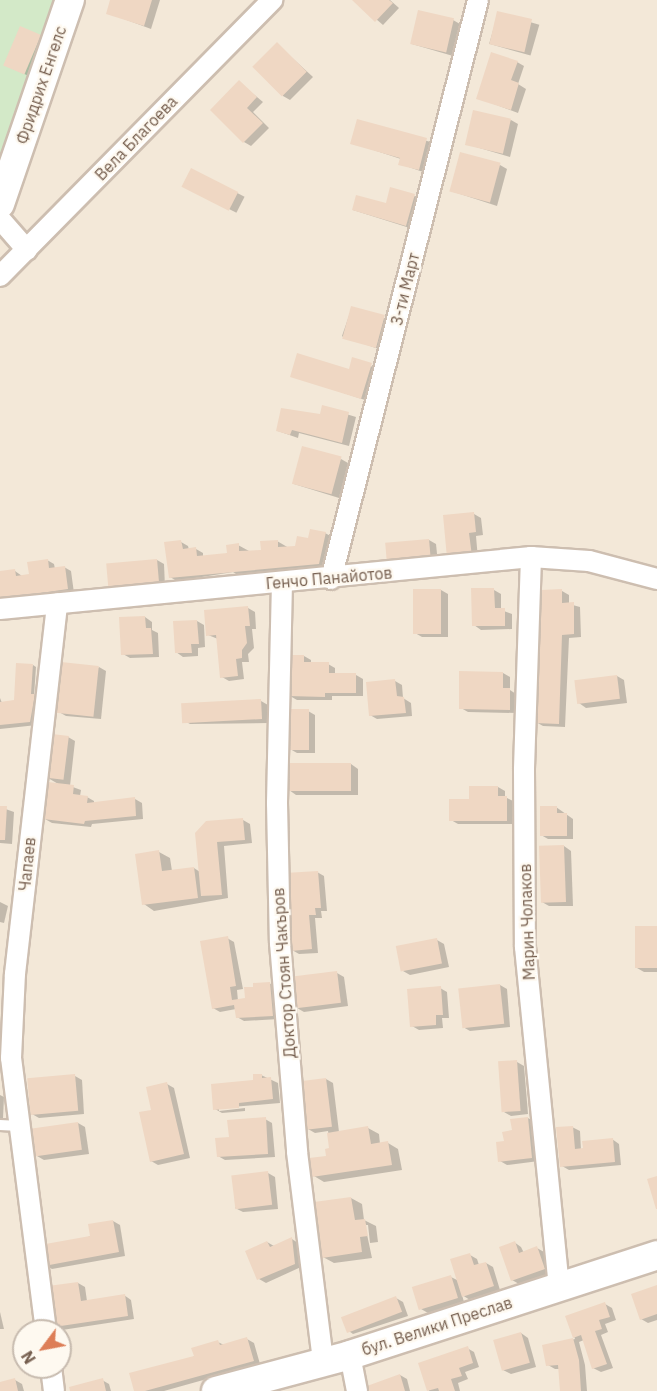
<!DOCTYPE html>
<meta charset="utf-8">
<style>
body{margin:0}
#map{position:relative;width:657px;height:1391px;overflow:hidden;background:#fbf6e9;font-family:"IBM Plex Sans",sans-serif}
div>[style]{position:absolute}
.residential>*{inset:0;background:#f3e8d8}
.green>*{inset:0;background:#d3e9c8}
.shadow>*{inset:0;background:#0003;transform-origin:0 0}
.building>*{inset:0;background:#efd7c3;transform-origin:0 0}
.roads{filter:drop-shadow(2px 0 #cdbeb0) drop-shadow(-2px 0 #cdbeb0) drop-shadow(0 2px #cdbeb0) drop-shadow(0 -2px #cdbeb0)}
.lane>*{height:10px;margin:-5px;padding:0 5px;transform-origin:5px;border-radius:5px;background:#fff}
.street>*{height:20px;margin:-10px;padding:0 10px;transform-origin:10px;border-radius:10px;background:#fff}
.secondary>*{height:28px;margin:-14px;padding:0 14px;transform-origin:14px;border-radius:14px;background:#fff}
span{translate:-50% -50%;white-space:nowrap;text-align:center;line-height:1.15;-webkit-text-stroke:4.5px #fef9f0;paint-order:stroke}
.street-label{font-size:16px;color:#755e4e}
.north{position:absolute;left:12px;top:1319px;width:60px;height:60px;box-sizing:border-box;background:#fef9f0;border:2px solid #c7bbaf;border-radius:50%;rotate:238deg;font-size:16px;font-weight:700;line-height:24px;text-align:center;color:#755e4e}
.north::after{content:'';display:block;margin:auto;width:21px;height:27px;background:#dd7e57;clip-path:polygon(50% 0,100% 100%,50% 72%,0 100%)}
</style>
<div id="map">
<div class="residential">
<div style="clip-path:polygon(evenodd,0 0,657px 0,657px 1391px,0 1391px,0 0,24px 1331px,60px 1331px,60px 1367px,24px 1367px,24px 1331px)"></div>
</div>
<div class="green">
<div style="clip-path:polygon(0 0,62px 0,0 204px)"></div>
</div>
<div class="shadow">
<div style="clip-path:polygon(112px 0,160px 0,151px 29px,108px 13px)"></div>
<div style="clip-path:polygon(354px 0,390px 0,399px 8px,383px 25px)"></div>
<div style="left:498px;top:13px;width:43px;height:32px;rotate:16deg"></div>
<div style="clip-path:polygon(453px 20px,460px 24px,453px 56px,412px 44px)"></div>
<div style="clip-path:polygon(40px 36px,47px 40px,31px 77px,11px 68px)"></div>
<div style="clip-path:polygon(277px 44px,313px 77px,290px 100px,283px 96px)"></div>
<div style="clip-path:polygon(517px 62px,524px 66px,518px 84px,526px 89px,518px 113px,478px 98px)"></div>
<div style="clip-path:polygon(239px 82px,263px 102px,253px 112px,269px 128px,251px 146px,244px 142px)"></div>
<div style="clip-path:polygon(511px 120px,518px 124px,510px 157px,466px 144px)"></div>
<div style="clip-path:polygon(358px 121px,434px 143px,426px 173px,400px 164px,401px 159px,352px 143px)"></div>
<div style="clip-path:polygon(500px 165px,507px 169px,497px 206px,451px 191px)"></div>
<div style="left:192px;top:170px;width:59px;height:18px;rotate:27deg"></div>
<div style="clip-path:polygon(414px 196px,421px 200px,413px 229px,353px 210px,387px 205px)"></div>
<div style="left:352px;top:307px;width:42px;height:31px;rotate:19deg"></div>
<div style="clip-path:polygon(353px 359px,378px 369px,368px 401px,292px 376px,350px 371px)"></div>
<div style="clip-path:polygon(323px 407px,356px 417px,349px 446px,299px 433px,298px 438px,278px 431px,321px 416px)"></div>
<div style="clip-path:polygon(341px 459px,348px 463px,339px 498px,294px 484px)"></div>
<div style="clip-path:polygon(474px 514px,481px 518px,483px 535px,476px 536px,478px 559px,456px 562px)"></div>
<div style="clip-path:polygon(325px 533px,336px 539px,330px 569px,241px 577px,233px 572px,177px 581px,170px 577px,181px 542px,188px 546px,189px 550px,196px 549px,203px 553px,203px 557px,226px 554px,238px 545px,249px 551px,262px 551px,277px 541px,289px 548px,296px 547px)"></div>
<div style="clip-path:polygon(429px 540px,436px 544px,438px 563px,396px 567px)"></div>
<div style="clip-path:polygon(47px 560px,54px 564px,55px 569px,64px 567px,71px 571px,74px 593px,0 603px,0 573px,15px 571px,22px 576px,31px 575px)"></div>
<div style="clip-path:polygon(157px 560px,164px 564px,165px 587px,116px 590px,109px 586px)"></div>
<div style="clip-path:polygon(441px 590px,448px 594px,448px 637px,422px 637px,415px 633px)"></div>
<div style="clip-path:polygon(494px 590px,501px 594px,501px 610px,512px 614px,512px 629px,481px 630px,474px 625px)"></div>
<div style="clip-path:polygon(562px 591px,569px 595px,569px 604px,580px 607px,581px 637px,569px 638px,565px 727px,543px 726px,536px 722px)"></div>
<div style="clip-path:polygon(248px 608px,255px 612px,256px 629px,252px 629px,254px 648px,248px 654px,249px 662px,242px 662px,244px 679px,229px 681px,222px 677px,218px 639px,208px 635px)"></div>
<div style="clip-path:polygon(145px 617px,152px 622px,152px 630px,158px 633px,159px 657px,130px 658px,123px 654px)"></div>
<div style="clip-path:polygon(197px 621px,204px 625px,205px 647px,198px 648px,198px 656px,183px 657px,176px 652px)"></div>
<div style="clip-path:polygon(304px 656px,311px 660px,311px 664px,328px 664px,335px 668px,335px 674px,356px 675px,363px 679px,363px 696px,332px 696px,332px 700px,297px 700px,290px 696px)"></div>
<div style="clip-path:polygon(33px 665px,36px 667px,34px 696px,41px 700px,37px 725px,0 729px,0 698px,2px 703px,15px 701px)"></div>
<div style="clip-path:polygon(99px 667px,106px 671px,101px 719px,66px 716px,59px 712px)"></div>
<div style="clip-path:polygon(461px 672px,503px 673px,510px 677px,510px 690px,516px 694px,516px 713px,468px 712px,461px 708px)"></div>
<div style="clip-path:polygon(617px 676px,624px 680px,627px 703px,586px 708px,579px 703px)"></div>
<div style="clip-path:polygon(395px 681px,402px 685px,403px 698px,411px 703px,412px 716px,377px 719px,370px 715px)"></div>
<div style="clip-path:polygon(261px 701px,268px 705px,269px 723px,190px 724px,183px 720px)"></div>
<div style="clip-path:polygon(308px 711px,315px 715px,315px 753px,297px 753px,290px 749px)"></div>
<div style="clip-path:polygon(68px 737px,75px 741px,70px 786px,81px 790px,80px 796px,87px 797px,94px 801px,94px 804px,135px 799px,142px 803px,143px 819px,92px 824px,91px 827px,52px 823px,45px 819px,60px 785px,48px 778px)"></div>
<div style="clip-path:polygon(351px 764px,358px 769px,358px 795px,296px 795px,289px 790px)"></div>
<div style="clip-path:polygon(498px 787px,505px 791px,505px 797px,513px 801px,513px 824px,458px 824px,451px 820px,471px 801px)"></div>
<div style="clip-path:polygon(0 807px,14px 812px,12px 844px,0 843px)"></div>
<div style="clip-path:polygon(556px 807px,573px 819px,573px 839px,548px 839px,541px 835px)"></div>
<div style="clip-path:polygon(243px 820px,250px 824px,252px 843px,224px 846px,228px 898px,154px 911px,144px 904px,159px 852px,170px 858px,172px 871px,194px 868px,200px 872px,197px 834px)"></div>
<div style="clip-path:polygon(564px 846px,571px 851px,573px 906px,549px 906px,542px 902px)"></div>
<div style="clip-path:polygon(317px 872px,324px 876px,327px 911px,321px 911px,322px 918px,315px 918px,318px 953px,299px 954px,292px 950px)"></div>
<div style="clip-path:polygon(0 902px,8px 906px,4px 923px,0 922px)"></div>
<div style="clip-path:polygon(657px 928px,657px 972px,644px 972px,637px 968px)"></div>
<div style="clip-path:polygon(227px 938px,234px 942px,243px 989px,237px 990px,238px 1001px,247px 1000px,269px 983px,276px 987px,279px 1019px,244px 1021px,237px 1017px,236px 1009px,220px 1012px,213px 1008px)"></div>
<div style="clip-path:polygon(437px 940px,444px 944px,449px 967px,410px 975px,403px 971px)"></div>
<div style="clip-path:polygon(337px 973px,344px 977px,348px 1006px,304px 1012px,297px 1008px)"></div>
<div style="clip-path:polygon(500px 985px,507px 989px,510px 1027px,470px 1031px,463px 1027px)"></div>
<div style="clip-path:polygon(440px 988px,447px 992px,449px 1018px,442px 1018px,443px 1028px,419px 1030px,412px 1026px)"></div>
<div style="clip-path:polygon(517px 1062px,524px 1066px,528px 1114px,511px 1116px,504px 1112px)"></div>
<div style="clip-path:polygon(261px 1075px,278px 1083px,280px 1103px,219px 1108px,219px 1111px,245px 1108px,245px 1111px,222px 1113px,215px 1109px)"></div>
<div style="clip-path:polygon(75px 1076px,82px 1080px,84px 1114px,39px 1118px,32px 1114px)"></div>
<div style="clip-path:polygon(326px 1079px,333px 1083px,339px 1132px,368px 1128px,379px 1134px,380px 1144px,388px 1143px,398px 1149px,402px 1170px,324px 1182px,314px 1176px,331px 1149px,328px 1131px,315px 1133px,308px 1129px)"></div>
<div style="clip-path:polygon(167px 1084px,174px 1088px,190px 1158px,158px 1165px,151px 1161px,153px 1111px)"></div>
<div style="clip-path:polygon(0 1095px,4px 1097px,3px 1118px,0 1118px)"></div>
<div style="clip-path:polygon(528px 1118px,535px 1122px,539px 1161px,507px 1165px,500px 1161px,505px 1143px)"></div>
<div style="clip-path:polygon(265px 1119px,272px 1123px,275px 1157px,225px 1160px,218px 1156px,230px 1138px)"></div>
<div style="clip-path:polygon(78px 1123px,85px 1127px,89px 1154px,44px 1160px,37px 1156px)"></div>
<div style="clip-path:polygon(572px 1127px,580px 1131px,581px 1150px,612px 1139px,619px 1144px,621px 1165px,569px 1170px,562px 1166px)"></div>
<div style="clip-path:polygon(268px 1173px,275px 1177px,278px 1209px,243px 1212px,235px 1208px)"></div>
<div style="clip-path:polygon(351px 1198px,362px 1204px,364px 1220px,376px 1226px,378px 1242px,370px 1243px,368px 1225px,365px 1225px,372px 1258px,334px 1263px,323px 1257px)"></div>
<div style="clip-path:polygon(113px 1221px,120px 1225px,125px 1256px,52px 1269px,45px 1265px)"></div>
<div style="clip-path:polygon(292px 1239px,298px 1243px,301px 1267px,266px 1283px,259px 1279px,267px 1242px,274px 1246px)"></div>
<div style="clip-path:polygon(514px 1242px,521px 1247px,524px 1253px,537px 1248px,544px 1252px,551px 1273px,519px 1284px,512px 1280px)"></div>
<div style="clip-path:polygon(470px 1255px,477px 1259px,479px 1265px,486px 1263px,493px 1267px,500px 1290px,470px 1300px,462px 1295px,464px 1302px,428px 1313px,421px 1309px,451px 1277px,459px 1281px)"></div>
<div style="clip-path:polygon(78px 1283px,85px 1287px,87px 1301px,124px 1295px,131px 1300px,134px 1319px,62px 1330px,55px 1326px)"></div>
<div style="clip-path:polygon(657px 1287px,657px 1320px,648px 1323px,641px 1319px)"></div>
<div style="clip-path:polygon(396px 1298px,403px 1302px,408px 1316px,353px 1334px,346px 1329px)"></div>
<div style="clip-path:polygon(605px 1304px,612px 1308px,616px 1320px,605px 1324px,608px 1332px,601px 1335px,613px 1368px,601px 1372px,593px 1368px,584px 1340px,579px 1342px,585px 1365px,587px 1391px,561px 1391px,560px 1369px,555px 1369px,548px 1365px,544px 1346px,575px 1339px,567px 1317px)"></div>
<div style="clip-path:polygon(0 1312px,4px 1329px,0 1329px)"></div>
<div style="clip-path:polygon(521px 1333px,528px 1338px,536px 1367px,511px 1374px,503px 1370px)"></div>
<div style="clip-path:polygon(247px 1339px,254px 1343px,260px 1364px,164px 1391px,136px 1391px,218px 1342px,224px 1345px)"></div>
<div style="clip-path:polygon(467px 1348px,474px 1352px,479px 1367px,465px 1372px,468px 1379px,458px 1383px,460px 1391px,429px 1391px,420px 1364px)"></div>
<div style="clip-path:polygon(400px 1375px,407px 1379px,410px 1391px,370px 1391px)"></div>
<div style="clip-path:polygon(15px 1380px,22px 1384px,24px 1391px,0 1391px,0 1383px)"></div>
<div style="clip-path:polygon(102px 1380px,109px 1384px,111px 1391px,71px 1391px)"></div>
</div>
<div class="building">
<div style="clip-path:polygon(110px 0,152px 0,144px 26px,106px 14px)"></div>
<div style="clip-path:polygon(352px 0,389px 0,393px 3px,375px 22px)"></div>
<div style="left:418px;top:10px;width:37px;height:35px;rotate:13deg"></div>
<div style="left:497px;top:11px;width:36px;height:34px;rotate:13deg"></div>
<div style="left:20px;top:26px;width:23px;height:43px;rotate:23deg"></div>
<div style="left:277px;top:42px;width:42px;height:35px;rotate:45deg"></div>
<div style="clip-path:polygon(491px 52px,518px 61px,511px 80px,519px 83px,511px 110px,476px 99px)"></div>
<div style="clip-path:polygon(239px 80px,257px 97px,247px 108px,263px 123px,243px 143px,210px 110px)"></div>
<div style="left:473px;top:110px;width:39px;height:36px;rotate:13deg"></div>
<div style="clip-path:polygon(357px 119px,427px 138px,419px 170px,398px 165px,400px 158px,350px 144px)"></div>
<div style="left:460px;top:152px;width:42px;height:41px;rotate:15deg"></div>
<div style="left:191px;top:168px;width:53px;height:21px;rotate:27deg"></div>
<div style="clip-path:polygon(390px 187px,415px 194px,406px 226px,352px 210px,356px 195px,386px 203px)"></div>
<div style="left:351px;top:306px;width:35px;height:34px;rotate:15deg"></div>
<div style="clip-path:polygon(297px 353px,349px 369px,352px 357px,372px 363px,361px 399px,290px 377px)"></div>
<div style="clip-path:polygon(322px 405px,349px 412px,342px 443px,292px 430px,290px 435px,276px 431px,281px 408px,320px 414px)"></div>
<div style="left:302px;top:446px;width:41px;height:39px;rotate:15deg"></div>
<div style="clip-path:polygon(474px 512px,476px 532px,469px 533px,472px 556px,447px 558px,443px 515px)"></div>
<div style="clip-path:polygon(310px 529px,326px 532px,319px 564px,169px 578px,164px 542px,181px 540px,183px 549px,196px 547px,197px 556px,227px 553px,226px 545px,239px 543px,239px 551px,261px 550px,260px 541px,278px 540px,278px 547px,295px 546px,297px 536px,308px 538px)"></div>
<div style="left:429px;top:539px;width:21px;height:44px;rotate:85deg"></div>
<div style="clip-path:polygon(48px 559px,49px 568px,65px 566px,68px 589px,0 599px,0 571px,15px 569px,16px 576px,29px 574px,27px 562px)"></div>
<div style="left:157px;top:559px;width:24px;height:51px;rotate:85deg"></div>
<div style="clip-path:polygon(471px 588px,494px 588px,495px 608px,505px 608px,505px 626px,472px 626px)"></div>
<div style="left:413px;top:589px;width:28px;height:45px"></div>
<div style="clip-path:polygon(562px 589px,562px 603px,574px 602px,574px 634px,562px 635px,559px 724px,535px 723px,541px 590px)"></div>
<div style="clip-path:polygon(248px 606px,250px 626px,245px 626px,247px 643px,242px 650px,242px 658px,236px 659px,238px 676px,220px 678px,216px 635px,206px 636px,204px 610px)"></div>
<div style="clip-path:polygon(145px 616px,146px 628px,151px 628px,153px 654px,121px 655px,119px 617px)"></div>
<div style="clip-path:polygon(197px 620px,199px 644px,191px 644px,192px 653px,175px 653px,173px 621px)"></div>
<div style="clip-path:polygon(289px 655px,304px 655px,304px 662px,329px 662px,329px 673px,356px 673px,356px 693px,325px 693px,325px 697px,288px 696px)"></div>
<div style="left:61px;top:662px;width:38px;height:51px;rotate:6deg"></div>
<div style="clip-path:polygon(16px 663px,33px 664px,31px 694px,35px 694px,30px 722px,0 725px,0 702px,14px 700px)"></div>
<div style="clip-path:polygon(459px 671px,503px 672px,503px 688px,510px 688px,510px 710px,459px 709px)"></div>
<div style="left:617px;top:675px;width:24px;height:43px;rotate:83deg"></div>
<div style="clip-path:polygon(395px 679px,397px 696px,404px 697px,406px 713px,369px 716px,366px 682px)"></div>
<div style="left:261px;top:699px;width:20px;height:80px;rotate:87deg"></div>
<div style="left:288px;top:709px;width:21px;height:41px"></div>
<div style="left:52px;top:734px;width:17px;height:44px;rotate:7deg"></div>
<div style="left:287px;top:763px;width:64px;height:28px"></div>
<div style="clip-path:polygon(48px 782px,74px 785px,73px 794px,88px 796px,87px 803px,135px 797px,136px 816px,85px 821px,84px 824px,43px 819px)"></div>
<div style="clip-path:polygon(469px 786px,498px 786px,498px 796px,507px 796px,507px 821px,449px 821px,449px 799px,469px 799px)"></div>
<div style="clip-path:polygon(0 806px,7px 806px,5px 840px,0 840px)"></div>
<div style="clip-path:polygon(540px 806px,557px 806px,557px 813px,567px 813px,567px 836px,540px 836px)"></div>
<div style="clip-path:polygon(243px 818px,245px 840px,217px 842px,222px 895px,201px 896px,195px 833px,206px 821px)"></div>
<div style="left:564px;top:845px;width:57px;height:25px;rotate:88deg"></div>
<div style="clip-path:polygon(159px 850px,162px 871px,194px 867px,198px 898px,142px 905px,135px 854px)"></div>
<div style="clip-path:polygon(318px 871px,321px 908px,315px 908px,316px 915px,309px 915px,312px 949px,291px 951px,285px 873px)"></div>
<div style="left:657px;top:926px;width:42px;height:22px;rotate:90deg"></div>
<div style="clip-path:polygon(228px 936px,236px 986px,230px 987px,232px 1000px,245px 998px,244px 987px,253px 987px,253px 983px,270px 982px,273px 1016px,236px 1018px,234px 1005px,212px 1009px,200px 941px)"></div>
<div style="left:437px;top:938px;width:26px;height:42px;rotate:79deg"></div>
<div style="left:337px;top:971px;width:32px;height:45px;rotate:83deg"></div>
<div style="left:500px;top:984px;width:40px;height:42px;rotate:84deg"></div>
<div style="clip-path:polygon(441px 986px,443px 1015px,436px 1015px,436px 1025px,410px 1027px,407px 989px)"></div>
<div style="left:517px;top:1060px;width:51px;height:19px;rotate:86deg"></div>
<div style="left:75px;top:1074px;width:37px;height:48px;rotate:85deg"></div>
<div style="clip-path:polygon(253px 1074px,262px 1074px,262px 1078px,271px 1077px,273px 1099px,239px 1103px,239px 1108px,213px 1110px,211px 1084px,253px 1080px)"></div>
<div style="left:326px;top:1078px;width:49px;height:26px;rotate:83deg"></div>
<div style="clip-path:polygon(167px 1082px,184px 1154px,150px 1162px,139px 1112px,151px 1110px,146px 1087px)"></div>
<div style="clip-path:polygon(266px 1117px,268px 1154px,217px 1157px,215px 1138px,229px 1137px,227px 1120px)"></div>
<div style="clip-path:polygon(528px 1117px,532px 1158px,498px 1162px,496px 1142px,504px 1141px,502px 1132px,512px 1130px,510px 1119px)"></div>
<div style="left:78px;top:1122px;width:28px;height:48px;rotate:82deg"></div>
<div style="clip-path:polygon(368px 1126px,371px 1144px,388px 1141px,392px 1165px,312px 1177px,309px 1158px,326px 1156px,325px 1149px,329px 1148px,327px 1133px)"></div>
<div style="clip-path:polygon(573px 1126px,575px 1149px,583px 1148px,582px 1141px,613px 1138px,615px 1162px,560px 1167px,556px 1127px)"></div>
<div style="left:268px;top:1171px;width:34px;height:37px;rotate:83deg"></div>
<div style="clip-path:polygon(657px 1176px,657px 1209px,656px 1209px,647px 1179px)"></div>
<div style="clip-path:polygon(351px 1197px,355px 1220px,365px 1219px,368px 1236px,360px 1237px,362px 1252px,322px 1258px,314px 1202px)"></div>
<div style="clip-path:polygon(113px 1220px,119px 1252px,44px 1266px,40px 1245px,90px 1236px,88px 1224px)"></div>
<div style="clip-path:polygon(292px 1237px,295px 1264px,257px 1280px,245px 1251px,267px 1241px,270px 1247px)"></div>
<div style="clip-path:polygon(515px 1241px,519px 1253px,537px 1246px,545px 1269px,511px 1281px,499px 1247px)"></div>
<div style="clip-path:polygon(470px 1253px,474px 1265px,486px 1262px,494px 1286px,462px 1297px,450px 1259px)"></div>
<div style="left:451px;top:1275px;width:24px;height:41px;rotate:73deg"></div>
<div style="clip-path:polygon(78px 1282px,81px 1301px,125px 1294px,128px 1316px,54px 1327px,48px 1286px)"></div>
<div style="clip-path:polygon(657px 1285px,657px 1314px,640px 1320px,631px 1294px)"></div>
<div style="left:396px;top:1296px;width:17px;height:59px;rotate:69deg"></div>
<div style="clip-path:polygon(605px 1302px,610px 1317px,599px 1320px,602px 1329px,595px 1331px,607px 1364px,592px 1369px,581px 1335px,573px 1338px,579px 1360px,581px 1391px,560px 1391px,558px 1365px,546px 1366px,542px 1345px,573px 1338px,565px 1316px)"></div>
<div style="left:521px;top:1332px;width:32px;height:29px;rotate:74deg"></div>
<div style="clip-path:polygon(247px 1337px,254px 1361px,145px 1391px,134px 1391px,129px 1373px,194px 1356px,191px 1348px,218px 1340px,220px 1345px)"></div>
<div style="clip-path:polygon(468px 1346px,473px 1363px,459px 1368px,462px 1376px,451px 1379px,455px 1391px,439px 1391px,438px 1388px,427px 1391px,418px 1363px)"></div>
<div style="clip-path:polygon(400px 1374px,405px 1391px,368px 1391px,367px 1386px)"></div>
<div style="clip-path:polygon(15px 1378px,18px 1391px,0 1391px,0 1382px)"></div>
<div style="clip-path:polygon(103px 1378px,106px 1391px,70px 1391px,69px 1387px)"></div>
</div>
<div class="roads">
<div class="lane">
<div style="left:0;top:1125px;width:19px;rotate:3deg"></div>
</div>
<div class="street">
<div style="left:0;top:219px;width:41px;rotate:48.9deg"></div>
<div style="left:0;top:276px;width:388px;rotate:-45.4deg"></div>
<div style="left:531px;top:557px;width:213px;rotate:91.9deg"></div>
<div style="left:524px;top:770px;width:177px;rotate:89.7deg"></div>
<div style="left:525px;top:947px;width:340px;rotate:84.3deg"></div>
<div style="left:331px;top:579px;width:597px;rotate:-75.75deg"></div>
<div style="left:282px;top:582px;width:221px;rotate:91.3deg"></div>
<div style="left:277px;top:803px;width:140px;rotate:88.8deg"></div>
<div style="left:280px;top:943px;width:210px;rotate:85.3deg"></div>
<div style="left:297px;top:1152px;width:212px;rotate:82.9deg"></div>
<div style="left:0;top:609px;width:534px;rotate:-5.59deg"></div>
<div style="left:531px;top:557px;width:58px;rotate:3.9deg"></div>
<div style="left:589px;top:561px;width:70px;rotate:14.8deg"></div>
<div style="left:46px;top:1331px;width:275px;rotate:-97.3deg"></div>
<div style="left:11px;top:1058px;width:84px;rotate:-87.3deg"></div>
<div style="left:15px;top:974px;width:373px;rotate:-83.5deg"></div>
<div style="left:350px;top:1355px;width:37px;rotate:79deg"></div>
<div style="left:51px;top:1367px;width:24px;rotate:83deg"></div>
</div>
<div class="secondary">
<div style="left:0;top:204px;width:216px;rotate:-71.1deg"></div>
<div style="left:216px;top:1391px;width:139px;rotate:-15deg"></div>
<div style="left:350px;top:1355px;width:323px;rotate:-18deg"></div>
</div>
</div>
<div class="street-label">
<span style="left:41px;top:85px;rotate:-71deg">Фридрих Енгелс</span>
<span style="left:136px;top:138px;rotate:-46deg">Вела Благоева</span>
<span style="left:405px;top:289px;rotate:-76deg">3-ти Март</span>
<span style="left:329px;top:578px;rotate:-5deg">Генчо Панайотов</span>
<span style="left:27px;top:864px;rotate:-84deg">Чапаев</span>
<span style="left:527px;top:922px;rotate:-92deg">Марин Чолаков</span>
<span style="left:284px;top:973px;rotate:-94deg">Доктор Стоян Чакъров</span>
<span style="left:437px;top:1326px;rotate:-18deg">бул. Велики Преслав</span>
</div>
<div class="north">N</div>
</div>
